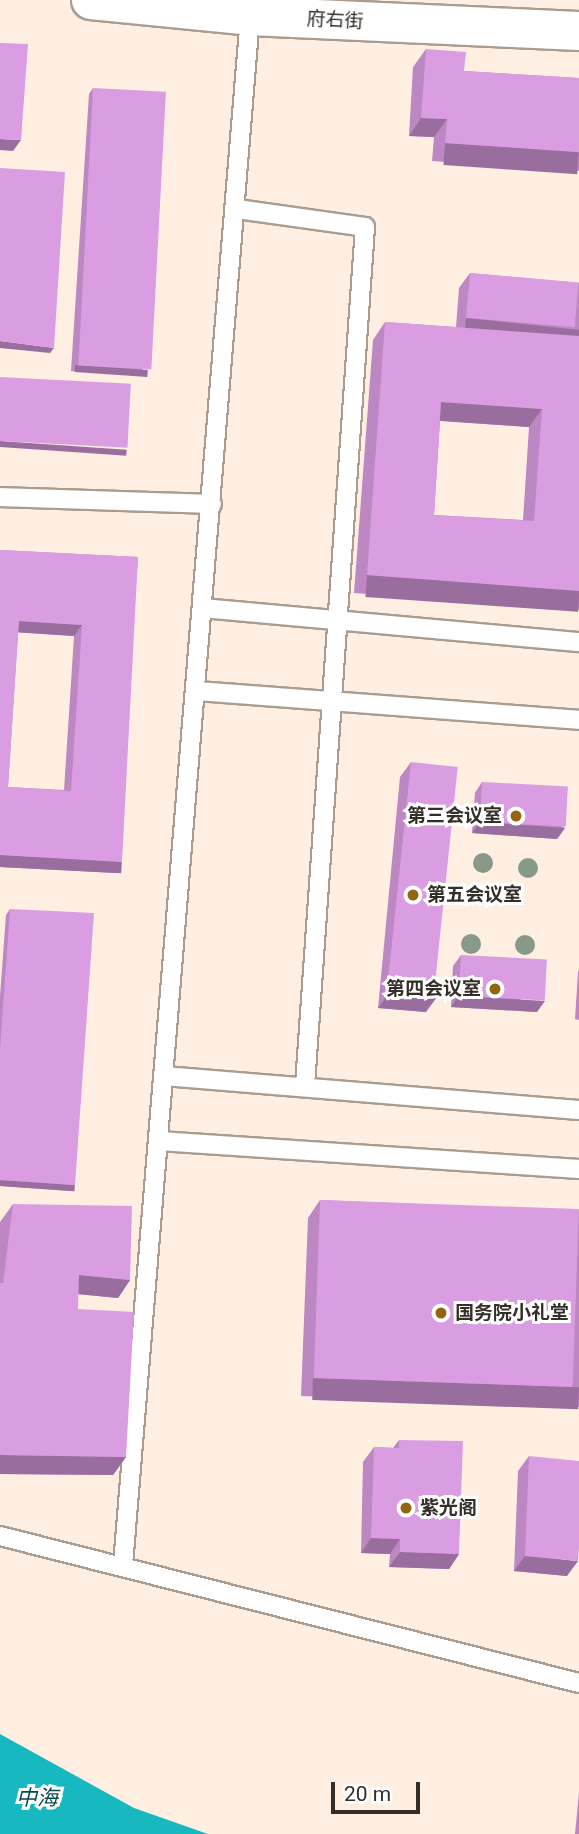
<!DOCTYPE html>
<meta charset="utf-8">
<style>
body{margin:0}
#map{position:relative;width:579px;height:1834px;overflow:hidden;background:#feefe2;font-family:Roboto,"Noto Sans SC",sans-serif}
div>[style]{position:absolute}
.water>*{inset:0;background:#18b8c0}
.roads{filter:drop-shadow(2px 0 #aa9c91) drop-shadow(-2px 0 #aa9c91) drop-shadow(0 2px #aa9c91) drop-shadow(0 -2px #aa9c91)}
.lane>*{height:18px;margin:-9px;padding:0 9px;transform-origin:9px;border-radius:9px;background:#fff}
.secondary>*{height:38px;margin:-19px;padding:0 19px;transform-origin:19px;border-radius:19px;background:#fff}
.trees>*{width:20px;height:20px;margin:-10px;border-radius:50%;background:#889989}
.wall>*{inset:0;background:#bc87c2}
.shaded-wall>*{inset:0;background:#996e9e;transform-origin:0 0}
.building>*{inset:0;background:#db9de2;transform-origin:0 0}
.dots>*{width:19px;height:19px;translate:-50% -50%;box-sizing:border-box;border:4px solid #fff;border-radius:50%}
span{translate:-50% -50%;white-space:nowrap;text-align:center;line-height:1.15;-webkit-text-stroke:6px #fff;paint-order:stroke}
.street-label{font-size:19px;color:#342e29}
.poi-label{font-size:19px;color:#342e29;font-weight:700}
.right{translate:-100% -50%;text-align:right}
.left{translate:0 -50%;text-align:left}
.water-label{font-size:21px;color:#08484c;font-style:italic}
.scale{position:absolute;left:331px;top:1782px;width:89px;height:32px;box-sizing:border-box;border:4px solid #342e29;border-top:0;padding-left:9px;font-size:21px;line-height:24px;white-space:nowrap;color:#342e29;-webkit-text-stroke:5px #fff;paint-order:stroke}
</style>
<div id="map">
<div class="water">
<div style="clip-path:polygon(0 1734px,134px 1808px,208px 1834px,0 1834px)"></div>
</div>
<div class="roads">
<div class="lane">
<div style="left:237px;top:209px;width:129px;rotate:8deg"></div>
<div style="left:365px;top:227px;width:861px;rotate:94deg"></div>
<div style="left:0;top:497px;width:212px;rotate:1.9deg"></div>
<div style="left:203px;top:608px;width:378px;rotate:5.2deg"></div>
<div style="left:196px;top:691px;width:384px;rotate:4.3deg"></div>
<div style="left:164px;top:1076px;width:416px;rotate:4.7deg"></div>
<div style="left:159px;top:1141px;width:421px;rotate:3.8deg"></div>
<div style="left:0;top:1536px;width:597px;rotate:14.25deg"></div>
<div style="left:123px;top:1565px;width:1554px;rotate:-85.31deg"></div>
</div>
<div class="secondary">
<div style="left:91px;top:0;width:160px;rotate:5.7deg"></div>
<div style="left:250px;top:16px;width:329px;rotate:2.6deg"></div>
</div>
</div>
<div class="trees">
<div style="left:483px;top:863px"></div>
<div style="left:528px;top:868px"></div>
<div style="left:471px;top:944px"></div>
<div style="left:525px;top:945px"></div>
</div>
<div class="wall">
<div style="clip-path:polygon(426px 49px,464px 71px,579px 78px,579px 171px,432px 161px,434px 137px,409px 136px,413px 67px)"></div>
<div style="clip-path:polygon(93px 88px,143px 376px,71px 371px,89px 94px)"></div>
<div style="clip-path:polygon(evenodd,470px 273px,579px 283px,579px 610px,354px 593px,373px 340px,385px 322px,456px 327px,459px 288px,470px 273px,440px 421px,529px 427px,523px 520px,434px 515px,440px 421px)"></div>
<div style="clip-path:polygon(evenodd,0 550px,138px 557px,115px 873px,0 867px,0 550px,18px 632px,74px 636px,64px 790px,8px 787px,18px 632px)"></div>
<div style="clip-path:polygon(411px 762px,426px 1012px,378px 1008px,400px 777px)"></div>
<div style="clip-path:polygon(482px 782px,565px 828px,557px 839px,472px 833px,475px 793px)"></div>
<div style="clip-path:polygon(10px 909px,75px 1185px,71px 1191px,0 1186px,0 996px,6px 915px)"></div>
<div style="clip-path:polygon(461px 955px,537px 1012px,451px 1007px,453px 966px)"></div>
<div style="clip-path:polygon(579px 970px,579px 1020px,575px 1019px,578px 972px)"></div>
<div style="clip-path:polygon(320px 1200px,579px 1211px,579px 1407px,301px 1396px,308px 1218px)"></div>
<div style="clip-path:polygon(13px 1204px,130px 1280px,118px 1298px,78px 1294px,78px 1309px,126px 1457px,113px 1475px,0 1474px,0 1222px)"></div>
<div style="clip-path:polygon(399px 1440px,459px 1554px,449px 1569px,389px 1567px,390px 1554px,361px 1553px,363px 1462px,374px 1447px,393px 1448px)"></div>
<div style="clip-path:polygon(529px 1456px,567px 1576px,514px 1571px,518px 1471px)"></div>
<div style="clip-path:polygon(579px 1792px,579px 1834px,575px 1834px)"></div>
</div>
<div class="shaded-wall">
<div style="clip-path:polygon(421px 118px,447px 119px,434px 137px,409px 136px)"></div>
<div style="clip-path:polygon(0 139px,21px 140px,13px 151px,0 150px)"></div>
<div style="left:445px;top:143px;width:134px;height:22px;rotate:4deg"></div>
<div style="left:466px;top:318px;width:114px;height:19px;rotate:6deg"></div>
<div style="clip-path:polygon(0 341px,54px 348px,50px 353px,0 348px)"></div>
<div style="left:75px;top:365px;width:73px;height:7px;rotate:4deg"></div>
<div style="clip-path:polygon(441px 402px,542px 409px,529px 427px,429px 420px)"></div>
<div style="left:0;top:441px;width:127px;height:6px;rotate:4deg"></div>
<div style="left:367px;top:575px;width:213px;height:22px;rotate:4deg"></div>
<div style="clip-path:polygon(19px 621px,82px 625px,74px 636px,11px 632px)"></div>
<div style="clip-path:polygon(480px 822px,565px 828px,557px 839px,472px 833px)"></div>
<div style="left:0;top:855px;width:122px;height:12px;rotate:3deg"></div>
<div style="clip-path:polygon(389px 993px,437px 997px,426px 1012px,378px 1008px)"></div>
<div style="clip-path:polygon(458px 996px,545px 1001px,537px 1012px,451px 1007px)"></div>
<div style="left:0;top:1180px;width:75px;height:6px;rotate:4deg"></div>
<div style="clip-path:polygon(79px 1275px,130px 1280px,118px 1298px,66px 1293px)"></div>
<div style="left:313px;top:1378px;width:266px;height:22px;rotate:2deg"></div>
<div style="clip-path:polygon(0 1455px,126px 1457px,113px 1475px,0 1474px)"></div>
<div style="clip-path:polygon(371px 1538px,400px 1539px,390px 1554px,361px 1553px)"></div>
<div style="clip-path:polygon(400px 1552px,459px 1554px,449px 1569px,389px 1567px)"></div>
<div style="clip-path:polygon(525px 1556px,578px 1561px,567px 1576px,514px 1571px)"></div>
</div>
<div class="building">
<div style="clip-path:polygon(0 43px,28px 44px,21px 140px,0 139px)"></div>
<div style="clip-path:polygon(426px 49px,466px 52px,464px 71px,579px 78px,579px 152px,445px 143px,447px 119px,421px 118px)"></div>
<div style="left:93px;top:88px;width:73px;height:278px;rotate:3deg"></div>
<div style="clip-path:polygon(0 168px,65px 172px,54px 348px,0 341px)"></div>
<div style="left:470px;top:273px;width:109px;height:45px;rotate:5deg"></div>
<div style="clip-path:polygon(evenodd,385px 322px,579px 336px,579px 591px,367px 575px,385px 322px,441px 402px,542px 409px,534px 521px,434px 515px,441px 402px)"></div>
<div style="left:0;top:377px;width:131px;height:64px;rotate:3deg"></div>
<div style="clip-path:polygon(evenodd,0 550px,138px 557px,122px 862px,0 855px,0 550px,19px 621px,82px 625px,71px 791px,8px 787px,19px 621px)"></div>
<div style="left:411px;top:762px;width:47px;height:232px;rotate:6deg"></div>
<div style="left:482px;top:782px;width:86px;height:40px;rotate:3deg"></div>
<div style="clip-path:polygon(10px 909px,94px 913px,75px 1185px,0 1180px,0 1049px)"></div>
<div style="left:461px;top:955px;width:86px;height:41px;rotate:3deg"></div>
<div style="left:320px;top:1200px;width:259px;height:178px;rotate:2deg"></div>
<div style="clip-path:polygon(13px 1204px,132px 1206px,130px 1280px,79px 1275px,78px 1309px,134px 1312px,126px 1457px,0 1455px,0 1283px,3px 1283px)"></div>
<div style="clip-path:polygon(399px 1440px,463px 1441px,459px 1554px,400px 1552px,400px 1539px,371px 1538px,374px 1447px,399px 1448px)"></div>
<div style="clip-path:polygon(529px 1456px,579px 1461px,579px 1546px,578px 1561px,525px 1556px)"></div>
</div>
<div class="dots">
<div style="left:516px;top:816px;background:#936513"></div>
<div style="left:413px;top:895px;background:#936513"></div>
<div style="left:495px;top:989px;background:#936513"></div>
<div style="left:441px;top:1313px;background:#936513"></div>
<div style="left:406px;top:1508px;background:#936513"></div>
</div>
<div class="street-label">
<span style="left:335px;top:20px;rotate:3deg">府右街</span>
</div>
<div class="poi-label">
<span class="right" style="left:502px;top:816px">第三会议室</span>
<span class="left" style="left:427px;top:895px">第五会议室</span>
<span class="right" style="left:481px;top:989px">第四会议室</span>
<span class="left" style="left:455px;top:1313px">国务院小礼堂</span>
<span class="left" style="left:420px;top:1508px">紫光阁</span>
</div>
<div class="water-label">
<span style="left:37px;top:1798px">中海</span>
</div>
<div class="scale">20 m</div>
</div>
